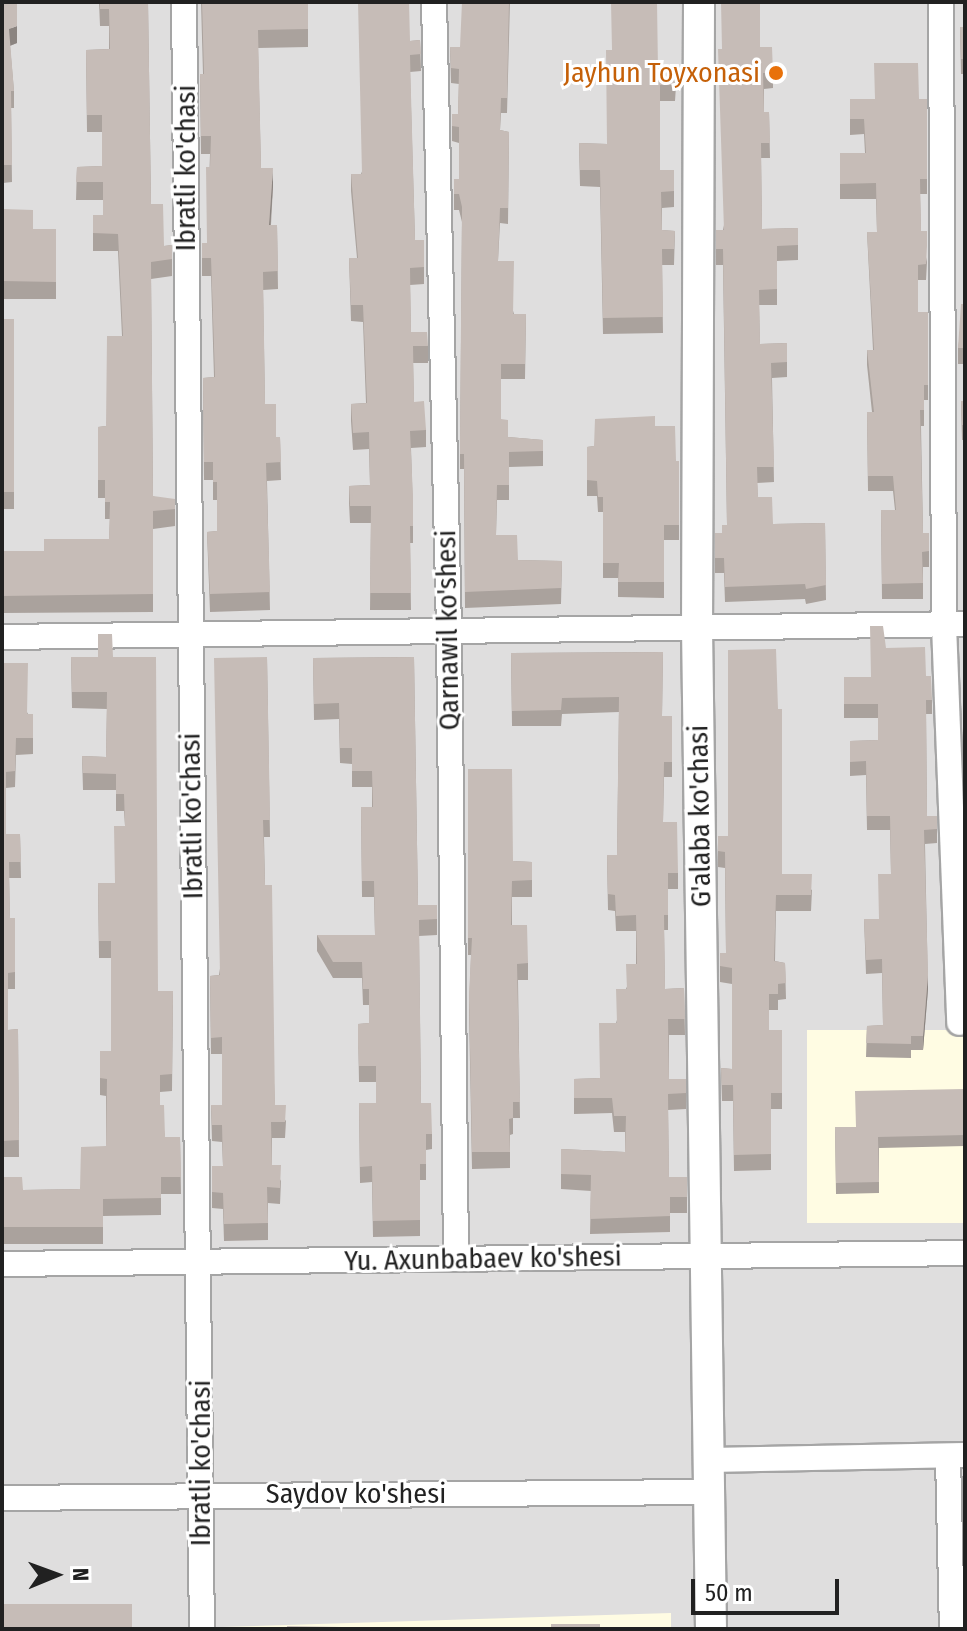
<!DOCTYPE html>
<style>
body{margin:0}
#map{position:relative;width:967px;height:1631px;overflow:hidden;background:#f1ede8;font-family:"Fira Sans Condensed",sans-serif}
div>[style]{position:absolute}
.residential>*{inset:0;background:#dfdede;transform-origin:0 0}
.education>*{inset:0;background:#fffce3;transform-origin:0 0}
.roads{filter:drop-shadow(2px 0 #a5a5a5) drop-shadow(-2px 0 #a5a5a5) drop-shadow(0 2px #a5a5a5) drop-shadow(0 -2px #a5a5a5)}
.minor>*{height:24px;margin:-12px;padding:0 12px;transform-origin:12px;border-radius:12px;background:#fff}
.tertiary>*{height:30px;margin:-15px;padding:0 15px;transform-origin:15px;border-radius:15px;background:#fff}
.wall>*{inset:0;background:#aaa29d;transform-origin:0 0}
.shaded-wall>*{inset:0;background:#8b8480}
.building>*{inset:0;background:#c6bcb7;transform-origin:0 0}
.dots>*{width:22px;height:22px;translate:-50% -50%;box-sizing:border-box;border:4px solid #fff;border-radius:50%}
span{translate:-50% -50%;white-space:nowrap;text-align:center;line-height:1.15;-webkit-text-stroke:6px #fff;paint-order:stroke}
.food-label{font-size:28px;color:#c56008}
.right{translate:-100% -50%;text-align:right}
.street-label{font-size:28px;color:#212121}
.frame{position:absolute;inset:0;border:4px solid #212121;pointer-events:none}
.north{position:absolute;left:16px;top:1535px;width:80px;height:80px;-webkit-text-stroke:6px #fff;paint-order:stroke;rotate:89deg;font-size:22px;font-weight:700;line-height:32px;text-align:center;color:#212121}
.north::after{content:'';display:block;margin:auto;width:28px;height:36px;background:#212121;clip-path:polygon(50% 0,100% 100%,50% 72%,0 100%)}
.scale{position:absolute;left:691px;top:1579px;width:148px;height:36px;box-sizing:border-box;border:4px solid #212121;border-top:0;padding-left:10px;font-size:24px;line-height:28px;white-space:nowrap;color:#212121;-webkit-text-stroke:6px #fff;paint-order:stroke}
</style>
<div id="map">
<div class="residential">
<div style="left:2px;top:2px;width:963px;height:1627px"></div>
</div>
<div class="education">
<div style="left:965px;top:1030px;width:193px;height:158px;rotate:90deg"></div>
<div style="clip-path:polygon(671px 1613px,671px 1629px,223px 1629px,222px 1627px)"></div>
</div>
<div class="roads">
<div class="minor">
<div style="left:184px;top:2px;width:1627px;rotate:89.37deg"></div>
<div style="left:434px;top:2px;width:628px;rotate:88.63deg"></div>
<div style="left:449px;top:630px;width:629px;rotate:89.36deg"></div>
<div style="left:941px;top:2px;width:623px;rotate:89.72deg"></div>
<div style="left:944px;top:625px;width:398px;rotate:87.8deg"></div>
<div style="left:2px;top:637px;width:963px;rotate:-0.77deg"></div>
<div style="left:2px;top:1264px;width:963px;rotate:-0.65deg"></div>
<div style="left:948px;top:1456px;width:173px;rotate:88.7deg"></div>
<div style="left:709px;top:1460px;width:256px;rotate:-1.1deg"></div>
<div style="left:2px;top:1498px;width:707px;rotate:-0.49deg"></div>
</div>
<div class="tertiary">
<div style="left:699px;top:2px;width:625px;rotate:90.18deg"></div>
<div style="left:697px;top:627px;width:1002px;rotate:89.2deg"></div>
</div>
</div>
<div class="wall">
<div style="clip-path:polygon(2px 2px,17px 43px,10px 46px,14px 91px,14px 108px,11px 108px,12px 182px,3px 183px,3px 209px,33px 229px,56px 229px,56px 299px,2px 299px)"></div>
<div style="clip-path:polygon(99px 2px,148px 2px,151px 204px,164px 246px,172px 245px,172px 276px,151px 279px,153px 496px,175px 509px,175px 526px,153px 529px,153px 612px,2px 613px,2px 551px,44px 551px,109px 539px,110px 519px,105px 519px,105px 498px,98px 498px,98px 427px,106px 426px,122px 336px,118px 251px,93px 251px,93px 215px,103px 215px,103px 200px,76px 200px,77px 167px,102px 166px,102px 132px,87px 132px,86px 50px,109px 49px,109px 26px,100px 26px)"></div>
<div style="clip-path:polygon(201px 2px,308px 2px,308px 47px,258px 48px,261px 168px,273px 186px,271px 225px,277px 225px,278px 289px,263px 290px,265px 404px,276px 437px,280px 437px,281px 480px,267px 481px,270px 610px,210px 612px,207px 532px,217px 531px,217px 500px,213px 500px,213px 480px,204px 480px,203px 378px,214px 377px,211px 276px,202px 276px,202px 243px,207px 243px,210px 154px,201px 154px,200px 74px,203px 74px)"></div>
<div style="clip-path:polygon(510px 2px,507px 113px,501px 113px,500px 130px,509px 132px,508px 224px,500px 223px,498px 261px,514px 314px,526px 314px,525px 379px,501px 379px,501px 419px,508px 437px,543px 440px,543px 466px,509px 467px,509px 500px,497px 500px,496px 535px,518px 560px,562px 561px,561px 604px,465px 608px,464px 469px,460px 469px,460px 455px,462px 222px,459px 210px,454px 210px,454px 179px,459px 179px,459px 143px,452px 141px,452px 114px,458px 114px,459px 84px,451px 83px,450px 47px,460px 47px)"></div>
<div style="clip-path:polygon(960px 27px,965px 27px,965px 74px,961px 74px)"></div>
<div style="clip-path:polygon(420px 40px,421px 71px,410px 72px,415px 240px,424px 267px,424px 284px,410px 285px,411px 332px,428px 346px,428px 363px,413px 363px,414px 402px,426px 430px,426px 447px,411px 448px,413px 514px,413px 543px,410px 543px,411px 610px,370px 610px,371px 523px,350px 523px,349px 503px,349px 486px,370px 485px,369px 449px,353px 450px,351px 421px,351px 404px,366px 403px,363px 322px,351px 321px,349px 258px,357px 258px,351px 191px,351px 174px,361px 174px,410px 41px)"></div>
<div style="clip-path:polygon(760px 47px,773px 73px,773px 88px,764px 89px,764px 112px,769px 112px,770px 158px,761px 158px,762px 229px,798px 228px,798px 260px,777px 261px,777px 305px,759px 305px,760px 344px,787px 343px,787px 377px,772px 378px,774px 482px,757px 483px,758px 497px,773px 524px,825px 523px,826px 600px,806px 604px,805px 599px,725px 602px,724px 573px,715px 573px,715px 533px,722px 533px,727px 525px,723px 265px,716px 265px,716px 230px,723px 230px)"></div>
<div style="clip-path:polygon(658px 70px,676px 86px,675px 101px,660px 101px,660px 170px,674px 191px,674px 207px,662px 208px,662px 230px,675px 231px,674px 265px,662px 265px,663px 333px,603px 334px,600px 187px,580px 186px,579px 143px,607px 144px)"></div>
<div style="clip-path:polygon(850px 99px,927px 99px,927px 194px,920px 194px,921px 231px,927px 262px,926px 280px,918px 280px,918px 312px,928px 312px,928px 400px,924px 400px,924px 426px,921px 426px,923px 533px,929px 533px,929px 567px,923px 567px,923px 599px,882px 599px,881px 510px,895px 510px,893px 491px,868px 491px,867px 412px,872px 412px,867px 365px,867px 350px,873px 350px,867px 232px,877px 232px,876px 199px,840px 199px,840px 169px,865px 153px,864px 134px,850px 135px)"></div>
<div style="clip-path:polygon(965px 304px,965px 364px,958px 364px,958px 348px)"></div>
<div style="left:2px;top:319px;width:12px;height:190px"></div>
<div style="clip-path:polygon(961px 401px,965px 401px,965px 440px,962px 440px)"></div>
<div style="clip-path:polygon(655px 426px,676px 461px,679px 461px,679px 540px,664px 540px,664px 598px,618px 597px,618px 578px,603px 578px,603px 512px,598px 512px,597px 496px,587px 496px,587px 447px,594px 446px)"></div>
<div style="clip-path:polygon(886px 648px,926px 676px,932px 700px,932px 714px,926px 714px,927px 816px,937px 816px,937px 843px,925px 844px,928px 989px,923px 1050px,911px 1050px,911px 1058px,866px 1057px,867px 1026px,883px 1025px,882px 973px,866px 974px,864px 919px,879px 919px,891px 874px,890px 830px,867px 830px,866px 775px,850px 776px,850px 741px,878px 740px,878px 718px,844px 718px,844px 677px,871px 677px)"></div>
<div style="clip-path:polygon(663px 652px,662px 716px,672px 762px,672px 777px,664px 777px,663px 822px,678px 873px,678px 889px,668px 889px,668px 930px,664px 930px,665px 989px,684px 988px,685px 1035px,669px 1035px,669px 1079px,686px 1093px,686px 1109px,668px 1110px,669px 1177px,687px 1197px,687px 1213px,670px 1213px,670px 1232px,590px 1234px,591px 1191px,561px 1189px,561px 1149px,625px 1152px,625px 1132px,614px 1132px,612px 1113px,574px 1114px,574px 1079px,600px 1078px,626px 989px,636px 964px,636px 931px,616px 931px,615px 911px,608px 910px,607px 855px,617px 855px,619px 712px,562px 714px,561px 726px,512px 726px,511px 653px)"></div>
<div style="clip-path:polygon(71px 657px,113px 657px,158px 991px,173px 991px,172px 1091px,160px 1092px,160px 1105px,165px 1137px,180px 1137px,181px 1194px,161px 1194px,161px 1215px,103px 1216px,103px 1244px,2px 1244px,2px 1177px,23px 1190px,80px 1189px,106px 1146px,106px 1096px,100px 1095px,100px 1051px,111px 1051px,111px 958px,99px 958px,98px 883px,115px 883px,125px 826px,124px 811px,116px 811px,116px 790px,83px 790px,82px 756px,106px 757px,107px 709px,72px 708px)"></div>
<div style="clip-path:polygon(267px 657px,270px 837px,264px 837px,265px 885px,275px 1105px,286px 1121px,285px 1138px,272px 1138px,272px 1165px,281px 1181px,280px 1204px,268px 1203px,268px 1240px,224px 1241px,223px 1209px,212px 1208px,212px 1166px,223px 1166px,222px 1142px,212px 1141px,211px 1105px,222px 1105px,222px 1054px,211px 1054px,210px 976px,219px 975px)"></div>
<div style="clip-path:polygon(414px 657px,418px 905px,437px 919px,437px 935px,419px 936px,421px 1103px,432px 1134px,432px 1149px,426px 1150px,426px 1180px,420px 1180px,420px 1236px,373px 1237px,372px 1182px,360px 1183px,359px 1103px,376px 1103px,376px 1082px,359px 1082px,358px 1024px,369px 1023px,369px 1005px,363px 1005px,362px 978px,333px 978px,317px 951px,317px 935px,375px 935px,374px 897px,362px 897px,361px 807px,372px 807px,372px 787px,352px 787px,352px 764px,340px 763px,339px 719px,314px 720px,313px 658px)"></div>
<div style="clip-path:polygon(2px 663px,28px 714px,33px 714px,33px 754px,16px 755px,15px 787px,6px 788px,6px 834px,20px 834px,21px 878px,9px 878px,10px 918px,15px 918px,15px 989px,8px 989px,8px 1030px,18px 1029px,19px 1157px,2px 1157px)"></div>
<div style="clip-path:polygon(468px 769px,513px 861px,532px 862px,532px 897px,512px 897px,512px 925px,528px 963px,528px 980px,518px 980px,520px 1118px,513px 1118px,513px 1134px,510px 1135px,510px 1168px,472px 1169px,469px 1010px,471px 955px,468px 955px)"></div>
<div style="clip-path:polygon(718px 836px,782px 874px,812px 890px,811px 911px,776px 911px,775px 961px,785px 963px,786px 999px,778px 1000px,778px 1010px,769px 1010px,769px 1030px,782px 1030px,782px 1109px,771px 1109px,771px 1170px,734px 1171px,733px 1101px,722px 1101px,721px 1068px,732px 1069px,732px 984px,720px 982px,720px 953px,726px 953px,725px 868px,718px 867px)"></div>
<div style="clip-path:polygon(965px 1089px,965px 1146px,879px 1148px,879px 1193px,836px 1194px,835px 1127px,856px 1127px)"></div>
</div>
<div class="shaded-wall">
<div style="clip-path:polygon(17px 26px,17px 43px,9px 46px,9px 29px)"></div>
<div style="clip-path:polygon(273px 168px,273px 186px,269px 243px,269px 225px)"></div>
<div style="clip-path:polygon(928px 975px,928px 989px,923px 1050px,923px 1036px)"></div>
</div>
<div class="building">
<div style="clip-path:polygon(2px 2px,17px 2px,17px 26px,9px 29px,14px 91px,11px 91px,12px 165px,3px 165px,3px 209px,33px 210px,33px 229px,56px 229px,56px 282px,2px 281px)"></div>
<div style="clip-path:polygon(100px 2px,148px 2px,151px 204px,163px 204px,164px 246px,172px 245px,172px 259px,151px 262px,153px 496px,175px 499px,175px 509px,153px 511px,153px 594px,2px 596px,2px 551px,44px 551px,44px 539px,109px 539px,110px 502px,105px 502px,105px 480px,98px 480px,98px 427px,106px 426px,107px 336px,123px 336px,118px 234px,93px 233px,93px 215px,103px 215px,103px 182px,76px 182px,77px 167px,102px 166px,102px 115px,87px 115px,86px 50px,110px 49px,109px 9px,100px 9px)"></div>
<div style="clip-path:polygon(202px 2px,308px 2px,308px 29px,258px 30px,261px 168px,273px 168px,269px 225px,277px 225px,278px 271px,263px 272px,265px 404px,276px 404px,276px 437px,280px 437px,281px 462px,266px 463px,270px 592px,210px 594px,207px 532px,217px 531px,217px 482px,213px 482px,213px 462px,204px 462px,203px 378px,215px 377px,211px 258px,202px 258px,202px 243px,207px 243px,206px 167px,210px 167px,211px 136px,201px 136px,200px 74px,204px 74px)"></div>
<div style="clip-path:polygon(358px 2px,409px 2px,410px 41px,420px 40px,421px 54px,410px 55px,411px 95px,415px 240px,424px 240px,424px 267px,410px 268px,411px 332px,427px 332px,428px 346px,413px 346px,414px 402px,424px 401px,426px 430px,410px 431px,413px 497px,413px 526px,410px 526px,411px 593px,370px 593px,371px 506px,350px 506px,349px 486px,370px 485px,369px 432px,353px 433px,351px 404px,367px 403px,363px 305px,351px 305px,349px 258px,358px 258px,351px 174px,362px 174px)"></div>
<div style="clip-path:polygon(462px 2px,509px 2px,507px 98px,501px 98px,500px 130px,509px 132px,508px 208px,500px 208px,498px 261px,514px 261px,513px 314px,526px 314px,525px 364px,501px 364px,501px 419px,508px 420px,508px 437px,543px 440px,543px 451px,509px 452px,509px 485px,497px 485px,496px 535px,517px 535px,518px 560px,562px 561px,561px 588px,465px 592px,464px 454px,460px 454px,460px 439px,462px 207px,459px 194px,454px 194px,454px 179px,459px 179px,459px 127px,452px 126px,452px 114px,458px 114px,459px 69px,451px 68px,450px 47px,460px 47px)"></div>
<div style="clip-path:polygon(611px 2px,657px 2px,658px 70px,676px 70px,675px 85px,660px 85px,660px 170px,674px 170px,674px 191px,661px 192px,662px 230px,675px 231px,674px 249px,662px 249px,663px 317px,603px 318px,600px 170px,580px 170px,579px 143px,607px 144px,606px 50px,612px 50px)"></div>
<div style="clip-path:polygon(721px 2px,760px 2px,760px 47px,772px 47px,773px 73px,763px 73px,764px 112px,769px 112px,770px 143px,761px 143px,762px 229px,798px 228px,798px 245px,777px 246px,777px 289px,759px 290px,760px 344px,787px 343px,787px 362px,771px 363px,774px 467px,757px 467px,758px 497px,772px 497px,773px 524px,825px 523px,826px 585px,806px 589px,805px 584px,725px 587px,724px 558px,715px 558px,715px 533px,722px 533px,722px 525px,727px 525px,723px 249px,716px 249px,716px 230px,724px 230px,718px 49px,722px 49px)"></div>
<div style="clip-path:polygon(960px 27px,965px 27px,965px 59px,961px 59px)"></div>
<div style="clip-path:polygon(874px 63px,918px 63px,919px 99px,927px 99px,927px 179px,920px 179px,921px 231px,927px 231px,927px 246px,926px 264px,918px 265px,918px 312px,928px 312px,928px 385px,924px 385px,924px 410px,920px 410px,923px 533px,929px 533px,929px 551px,922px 552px,923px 583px,882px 584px,881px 510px,896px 510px,893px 476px,868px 476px,867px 412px,874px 412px,867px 350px,874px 350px,867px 232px,877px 232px,876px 183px,840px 184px,840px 153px,866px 153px,864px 119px,850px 119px,850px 99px,875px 99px)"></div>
<div style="clip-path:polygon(961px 304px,965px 304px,965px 348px,958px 348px)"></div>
<div style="left:2px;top:319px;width:12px;height:173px"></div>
<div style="clip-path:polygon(961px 401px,965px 401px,965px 425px,962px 425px)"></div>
<div style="clip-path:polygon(655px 416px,655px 426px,675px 426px,676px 461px,679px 461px,679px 525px,664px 525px,664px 582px,618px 582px,619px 563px,603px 563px,603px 497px,598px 497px,597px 481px,587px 480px,587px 447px,594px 446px,595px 419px)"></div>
<div style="clip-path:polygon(870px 626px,883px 626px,886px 648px,925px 647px,926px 676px,931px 676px,932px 700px,926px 700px,927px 816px,937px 816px,937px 829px,924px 830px,928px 975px,923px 1036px,911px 1036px,911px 1044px,866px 1043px,867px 1026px,883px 1025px,882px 959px,866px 960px,864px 919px,879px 919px,878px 874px,891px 874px,890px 816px,867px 816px,866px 761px,850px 762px,850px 741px,878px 740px,878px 704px,844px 704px,844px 677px,871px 677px)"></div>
<div style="clip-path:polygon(98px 634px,112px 634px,113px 657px,156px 657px,158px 991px,173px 991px,172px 1074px,160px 1075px,160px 1105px,164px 1105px,165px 1137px,180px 1137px,181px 1177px,161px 1177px,161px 1198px,103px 1199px,103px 1227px,2px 1227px,2px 1177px,22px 1177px,23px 1190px,80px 1189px,81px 1147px,106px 1146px,107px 1079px,100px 1078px,100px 1051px,111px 1051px,111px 941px,99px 941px,98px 883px,115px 883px,114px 826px,125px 826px,124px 794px,116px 794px,116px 774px,83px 773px,82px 756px,106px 757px,107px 692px,72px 692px,71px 657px,98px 657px)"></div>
<div style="clip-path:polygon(776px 649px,778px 709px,782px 709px,782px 874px,812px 874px,811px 895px,776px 895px,774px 961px,785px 963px,786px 983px,778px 984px,778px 994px,769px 994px,769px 1030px,782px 1030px,782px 1093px,771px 1093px,771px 1154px,734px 1155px,733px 1085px,722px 1085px,721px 1068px,732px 1069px,732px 968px,720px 966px,720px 953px,726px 953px,725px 852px,718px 851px,718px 836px,728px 836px,728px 650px)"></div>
<div style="clip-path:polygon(663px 652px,662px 716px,672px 716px,672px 762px,664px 762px,663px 822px,677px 822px,678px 873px,668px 873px,668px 915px,664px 915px,665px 989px,684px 988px,685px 1019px,668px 1019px,669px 1079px,686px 1079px,686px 1093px,668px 1094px,669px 1177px,687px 1177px,687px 1197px,670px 1197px,670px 1216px,590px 1219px,591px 1175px,561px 1174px,561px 1149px,625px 1152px,626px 1116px,614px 1116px,612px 1098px,574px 1098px,574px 1079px,600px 1078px,599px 1023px,617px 1023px,616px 989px,627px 989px,626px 964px,637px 964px,636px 915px,616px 916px,615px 895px,608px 894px,607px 855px,617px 855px,619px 697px,562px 698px,561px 710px,512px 711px,511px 653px)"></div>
<div style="clip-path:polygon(267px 657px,270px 820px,263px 820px,265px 885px,272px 885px,275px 1105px,286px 1105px,285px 1122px,271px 1122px,272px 1165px,281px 1165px,280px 1188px,267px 1187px,268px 1223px,224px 1224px,223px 1193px,212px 1192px,212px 1166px,223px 1166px,222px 1125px,212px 1125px,211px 1105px,222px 1105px,222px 1037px,211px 1038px,210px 976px,220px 975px,214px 658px)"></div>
<div style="clip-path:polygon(414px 657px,418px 905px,437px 905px,437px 919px,419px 920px,421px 1103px,431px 1103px,432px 1134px,426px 1134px,426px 1164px,420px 1164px,420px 1220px,373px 1221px,372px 1166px,360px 1167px,359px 1103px,376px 1103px,376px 1066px,359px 1066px,358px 1042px,358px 1024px,369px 1023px,369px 989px,363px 989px,362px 962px,333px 962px,317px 935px,375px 935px,374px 881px,362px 881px,361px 807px,373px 807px,372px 771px,352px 771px,352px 748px,340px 748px,339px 703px,314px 704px,313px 658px)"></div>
<div style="clip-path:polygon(2px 663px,28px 663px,27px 714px,33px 714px,33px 738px,16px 738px,15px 771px,6px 772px,6px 834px,20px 834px,21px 862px,9px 862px,10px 918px,15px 918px,15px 972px,8px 973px,8px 1030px,18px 1029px,19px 1140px,2px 1141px)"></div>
<div style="clip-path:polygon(468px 769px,512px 769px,513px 861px,532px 862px,532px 880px,512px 881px,511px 925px,527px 925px,528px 963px,517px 964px,520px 1102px,513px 1102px,513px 1118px,509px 1119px,510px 1152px,472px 1152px,469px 994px,472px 938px,468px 938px)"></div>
<div style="clip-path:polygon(965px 1089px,965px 1135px,878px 1137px,879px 1182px,836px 1183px,835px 1127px,856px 1127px,855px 1091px)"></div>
<div style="left:132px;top:1604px;width:25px;height:130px;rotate:90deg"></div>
<div style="left:551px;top:1624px;width:49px;height:5px"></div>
<div style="clip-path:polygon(287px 1626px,342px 1627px,342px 1629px,287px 1629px)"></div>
</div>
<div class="dots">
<div style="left:776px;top:73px;background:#e8710a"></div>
</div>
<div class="food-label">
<span class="right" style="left:760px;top:73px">Jayhun Toyxonasi</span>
</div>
<div class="street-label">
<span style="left:186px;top:168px;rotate:-90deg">Ibratli ko'chasi</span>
<span style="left:448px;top:630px;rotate:-91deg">Qarnawil ko'shesi</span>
<span style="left:192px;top:816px;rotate:-91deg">Ibratli ko'chasi</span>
<span style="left:700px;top:816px;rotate:-91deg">G'alaba ko'chasi</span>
<span style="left:483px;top:1259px;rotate:-1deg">Yu. Axunbabaev ko'shesi</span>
<span style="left:201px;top:1463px;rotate:-90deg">Ibratli ko'chasi</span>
<span style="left:356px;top:1494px">Saydov ko'shesi</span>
</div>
<div class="frame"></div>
<div class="north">N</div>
<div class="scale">50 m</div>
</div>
